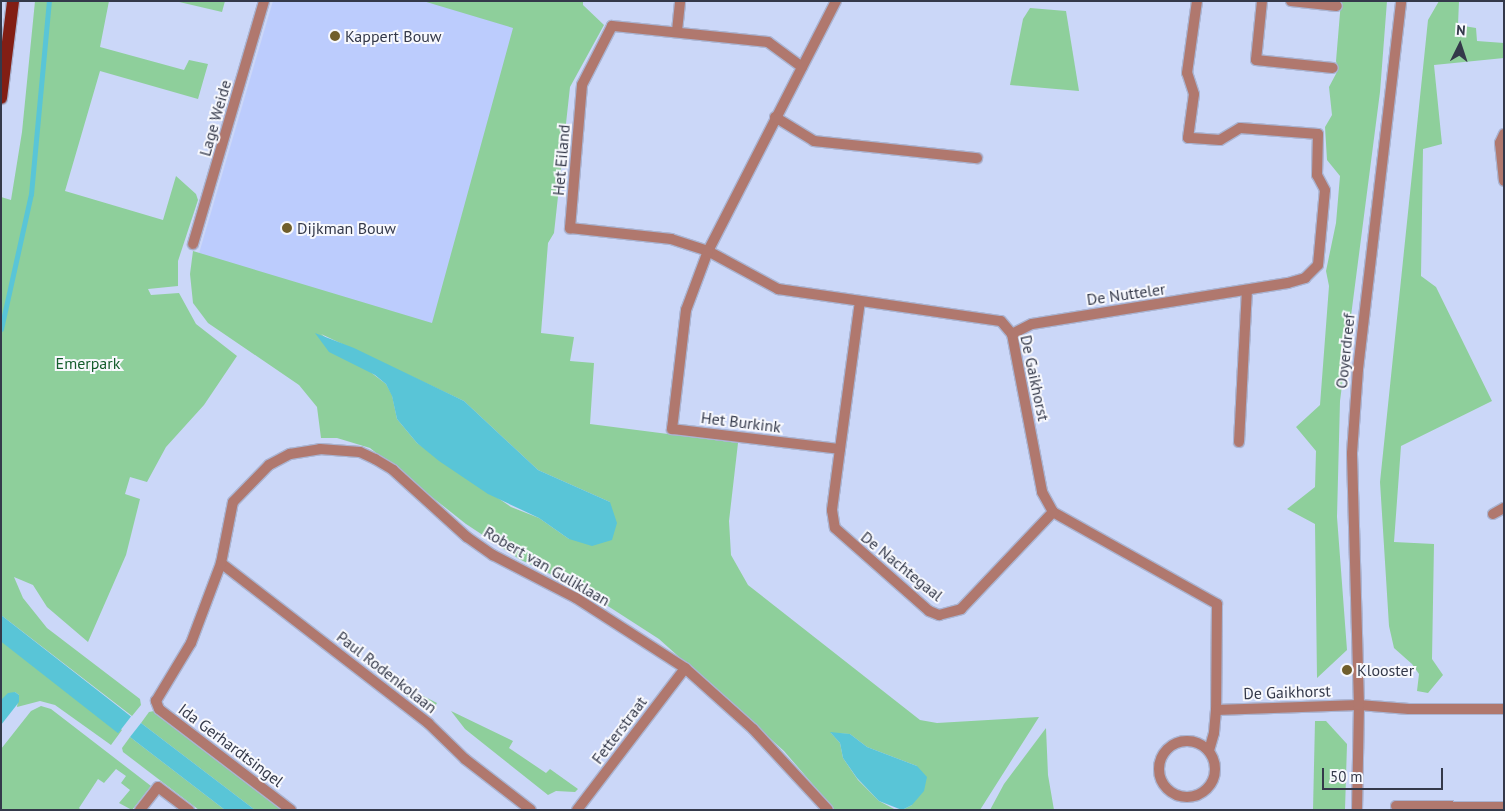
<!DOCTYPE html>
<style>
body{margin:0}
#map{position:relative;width:1505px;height:811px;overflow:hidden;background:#cbd7f8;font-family:"PT Sans",sans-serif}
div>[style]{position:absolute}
.built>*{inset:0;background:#bcccfd}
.green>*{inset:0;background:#8ecf9b}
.water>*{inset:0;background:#59c5d7;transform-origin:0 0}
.stream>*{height:5px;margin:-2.5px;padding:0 2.5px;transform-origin:2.5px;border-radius:2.5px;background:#59c5d7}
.roads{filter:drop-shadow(1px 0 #aab4d2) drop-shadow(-1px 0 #aab4d2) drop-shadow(0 1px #aab4d2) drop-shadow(0 -1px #aab4d2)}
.minor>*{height:10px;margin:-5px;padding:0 5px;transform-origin:5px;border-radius:5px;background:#b0786e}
.minor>.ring{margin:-5px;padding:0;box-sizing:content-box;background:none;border:10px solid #b0786e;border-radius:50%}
.tertiary>*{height:10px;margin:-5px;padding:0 5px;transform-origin:5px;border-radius:5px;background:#b0786e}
.primary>*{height:12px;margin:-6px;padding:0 6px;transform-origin:6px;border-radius:6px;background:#821e14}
.dots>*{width:14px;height:14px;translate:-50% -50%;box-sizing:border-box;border:2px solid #f7f8fd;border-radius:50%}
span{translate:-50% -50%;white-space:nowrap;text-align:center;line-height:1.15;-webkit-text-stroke:4px #f7f8fd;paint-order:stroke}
.poi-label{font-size:16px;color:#34394a}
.left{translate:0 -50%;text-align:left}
.street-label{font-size:16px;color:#34394a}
.park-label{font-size:16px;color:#145d2d}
.frame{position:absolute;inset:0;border:2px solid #34394a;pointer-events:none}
.north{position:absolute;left:1435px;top:20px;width:50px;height:50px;-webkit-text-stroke:4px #f7f8fd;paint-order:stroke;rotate:4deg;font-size:14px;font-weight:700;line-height:20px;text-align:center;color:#34394a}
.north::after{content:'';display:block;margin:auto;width:18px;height:22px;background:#34394a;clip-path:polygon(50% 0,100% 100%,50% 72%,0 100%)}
.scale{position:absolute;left:1322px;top:768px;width:121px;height:22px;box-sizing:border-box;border:2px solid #34394a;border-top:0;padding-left:6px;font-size:15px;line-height:18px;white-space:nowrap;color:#34394a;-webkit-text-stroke:4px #f7f8fd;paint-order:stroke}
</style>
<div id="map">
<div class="built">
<div style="clip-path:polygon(273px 1px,466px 1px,530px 19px,465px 339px,198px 257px)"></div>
</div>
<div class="green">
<div style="clip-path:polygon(35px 1px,109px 1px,100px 47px,184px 70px,189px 60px,208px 64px,198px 99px,100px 71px,65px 191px,163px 220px,176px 176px,196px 194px,198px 200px,178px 261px,178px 286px,148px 289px,151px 295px,179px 293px,196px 324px,237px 356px,204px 405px,166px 447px,147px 482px,130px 477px,125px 494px,140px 499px,126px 555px,88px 642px,47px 607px,33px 585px,14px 577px,23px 598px,47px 628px,140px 699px,141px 705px,132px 716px,1px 615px,1px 197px,11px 200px,22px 132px)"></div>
<div style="clip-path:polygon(175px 1px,225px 1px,222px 12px)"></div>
<div style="clip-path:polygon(evenodd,423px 1px,583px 1px,583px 5px,604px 25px,570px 87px,554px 233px,548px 243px,541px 333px,574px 337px,570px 361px,594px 363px,590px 424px,738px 443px,729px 521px,731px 555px,748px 585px,920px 720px,937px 723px,1039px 717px,980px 810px,902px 810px,912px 805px,917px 766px,867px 747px,850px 734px,831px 733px,840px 743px,843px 758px,858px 780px,879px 801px,896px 810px,835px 810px,784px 751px,659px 639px,583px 590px,519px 559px,466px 524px,370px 448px,337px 438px,321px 438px,317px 407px,299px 385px,208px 323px,193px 303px,190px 274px,193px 251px,432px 323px,513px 28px,423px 1px,321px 334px,464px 401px,538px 470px,610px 502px,569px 539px,539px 518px,511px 507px,417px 443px,397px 419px,392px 395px,386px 384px,321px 334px)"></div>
<div style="clip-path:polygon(1341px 1px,1387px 1px,1380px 92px,1340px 401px,1337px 517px,1347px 650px,1317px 678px,1315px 524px,1287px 509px,1315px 487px,1316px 451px,1296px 427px,1320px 405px,1329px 286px,1326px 271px,1336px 223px,1340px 176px,1327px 160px,1325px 127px,1332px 115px,1329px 87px,1338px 70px,1336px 61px)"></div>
<div style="clip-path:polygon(1439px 1px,1459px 1px,1458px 25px,1476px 28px,1477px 41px,1504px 43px,1504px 58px,1434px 65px,1442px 144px,1423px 149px,1421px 276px,1436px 287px,1492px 401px,1401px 446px,1394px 542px,1434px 544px,1432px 659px,1443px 675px,1428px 693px,1417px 691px,1419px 674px,1412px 664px,1394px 648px,1389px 626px,1380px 482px,1428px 20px)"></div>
<div style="clip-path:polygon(1030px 8px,1066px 11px,1079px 91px,1010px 85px,1023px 19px)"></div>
<div style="clip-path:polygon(1px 636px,122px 730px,111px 745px,55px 705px,40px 701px,17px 707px,19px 695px,15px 692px,1px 700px)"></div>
<div style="clip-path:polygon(388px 678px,437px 703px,431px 713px,388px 683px)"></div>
<div style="clip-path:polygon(41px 706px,51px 709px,151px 786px,132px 810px,119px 803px,130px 790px,121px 783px,126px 776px,116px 769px,104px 783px,98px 779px,79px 808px,81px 810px,1px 810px,1px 749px,31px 711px)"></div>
<div style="clip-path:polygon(154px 711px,283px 810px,255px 810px,141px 723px,149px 712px)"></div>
<div style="clip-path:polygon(451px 711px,513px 741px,509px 748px,546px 773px,550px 769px,578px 789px,575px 792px,556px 791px,548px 795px,465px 729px)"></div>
<div style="clip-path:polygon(1315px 721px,1326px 721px,1347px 744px,1345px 810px,1313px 810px)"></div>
<div style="clip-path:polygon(1046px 728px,1048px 775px,1054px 810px,990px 810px,1004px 784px)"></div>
<div style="clip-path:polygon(130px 737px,225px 810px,199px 810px,123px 752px,122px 748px)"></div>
</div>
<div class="water">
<div style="clip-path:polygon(315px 333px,354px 348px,464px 401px,538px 470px,610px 502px,617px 523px,612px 540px,592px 546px,569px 539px,539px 518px,488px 494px,439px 461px,417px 443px,397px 419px,392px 396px,386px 384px,375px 375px,329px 352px)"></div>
<div style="left:1px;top:615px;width:165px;height:21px;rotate:38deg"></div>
<div style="clip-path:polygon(15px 692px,19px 695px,19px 702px,1px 725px,1px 700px,8px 693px)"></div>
<div style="clip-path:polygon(141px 723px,255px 810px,225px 810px,130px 737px)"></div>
<div style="clip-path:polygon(830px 732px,850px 734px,867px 747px,917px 766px,927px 777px,924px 791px,912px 805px,902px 810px,879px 801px,857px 778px,843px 758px,840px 743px)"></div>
</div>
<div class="stream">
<div style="left:1px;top:329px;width:138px;rotate:-77.5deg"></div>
<div style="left:31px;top:194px;width:194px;rotate:-84.7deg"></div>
</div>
<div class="roads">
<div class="minor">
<div style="left:836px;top:1px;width:281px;rotate:117.1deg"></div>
<div style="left:708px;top:251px;width:80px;rotate:28.5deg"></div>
<div style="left:778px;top:289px;width:225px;rotate:8.2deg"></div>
<div style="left:1001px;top:321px;width:17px;rotate:50deg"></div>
<div style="left:1012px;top:334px;width:161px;rotate:79.2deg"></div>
<div style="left:1042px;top:492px;width:23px;rotate:61deg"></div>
<div style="left:1053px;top:512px;width:188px;rotate:29.3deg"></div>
<div style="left:1217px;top:604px;width:106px;rotate:90.5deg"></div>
<div style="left:1216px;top:710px;width:23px;rotate:95deg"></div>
<div style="left:1214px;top:733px;width:18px;rotate:106deg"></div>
<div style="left:1262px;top:1px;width:59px;rotate:95.8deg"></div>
<div style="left:1256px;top:60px;width:77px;rotate:5.9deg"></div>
<div style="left:1291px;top:1px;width:46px;rotate:6.2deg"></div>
<div style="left:677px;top:31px;width:30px;rotate:-84deg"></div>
<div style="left:802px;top:67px;width:42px;rotate:-143.7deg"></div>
<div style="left:768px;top:42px;width:157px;rotate:-174.1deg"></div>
<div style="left:612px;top:26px;width:66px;rotate:117deg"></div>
<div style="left:582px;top:85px;width:144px;rotate:94.8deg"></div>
<div style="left:570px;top:228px;width:102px;rotate:6.2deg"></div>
<div style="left:671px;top:239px;width:39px;rotate:18deg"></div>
<div style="left:708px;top:251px;width:63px;rotate:110.4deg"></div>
<div style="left:686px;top:310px;width:120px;rotate:96.7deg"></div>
<div style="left:672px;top:429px;width:169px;rotate:6.8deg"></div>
<div style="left:840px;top:449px;width:148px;rotate:-82.3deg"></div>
<div style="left:775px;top:117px;width:46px;rotate:31.6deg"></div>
<div style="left:814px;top:141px;width:164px;rotate:6deg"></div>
<div style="left:1504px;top:134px;width:10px;rotate:114deg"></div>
<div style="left:1500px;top:143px;width:38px;rotate:84deg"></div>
<div style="left:193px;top:244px;width:253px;rotate:-73.7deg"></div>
<div style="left:1012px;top:334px;width:22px;rotate:-27deg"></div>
<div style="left:1032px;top:324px;width:259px;rotate:-9.1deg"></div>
<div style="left:1288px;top:283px;width:18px;rotate:-16deg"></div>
<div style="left:1305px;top:278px;width:18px;rotate:-45deg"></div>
<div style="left:1318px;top:265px;width:75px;rotate:-84.7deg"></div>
<div style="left:1325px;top:190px;width:17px;rotate:-118deg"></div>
<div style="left:1317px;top:175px;width:41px;rotate:-88.6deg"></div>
<div style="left:1318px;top:134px;width:78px;rotate:-175.6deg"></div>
<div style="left:1240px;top:128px;width:23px;rotate:149deg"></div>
<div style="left:1220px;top:140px;width:32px;rotate:-176deg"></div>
<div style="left:1188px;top:138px;width:44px;rotate:-82.2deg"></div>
<div style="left:1194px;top:94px;width:22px;rotate:-108deg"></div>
<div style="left:1187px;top:73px;width:73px;rotate:-82.1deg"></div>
<div style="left:1239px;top:442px;width:151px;rotate:-87deg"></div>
<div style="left:840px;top:449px;width:62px;rotate:97.5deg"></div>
<div style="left:832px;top:510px;width:18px;rotate:81deg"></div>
<div style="left:835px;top:528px;width:125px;rotate:41.4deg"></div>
<div style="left:929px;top:611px;width:11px;rotate:22deg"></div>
<div style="left:939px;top:615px;width:23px;rotate:-15deg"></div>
<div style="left:961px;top:609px;width:134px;rotate:-46.5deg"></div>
<div style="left:1493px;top:514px;width:13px;rotate:-29deg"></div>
<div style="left:221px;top:563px;width:262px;rotate:37.7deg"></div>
<div style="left:428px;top:723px;width:52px;rotate:44.2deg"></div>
<div style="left:465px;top:759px;width:83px;rotate:37.7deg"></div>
<div style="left:1216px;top:710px;width:143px;rotate:-2deg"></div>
<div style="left:1359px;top:705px;width:50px;rotate:4.6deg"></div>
<div style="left:1409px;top:709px;width:95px"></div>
<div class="ring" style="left:1159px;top:741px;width:46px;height:46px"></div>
<div style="left:1396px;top:806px;width:108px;rotate:0.5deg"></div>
<div style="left:140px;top:810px;width:29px;rotate:-52deg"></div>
<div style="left:158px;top:787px;width:39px;rotate:37deg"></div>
<div style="left:291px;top:810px;width:166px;rotate:-142.6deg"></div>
<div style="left:159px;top:709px;width:9px;rotate:-111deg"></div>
<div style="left:156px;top:701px;width:68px;rotate:-58.9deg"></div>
<div style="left:191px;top:643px;width:85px;rotate:-69.4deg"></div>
<div style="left:221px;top:563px;width:62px;rotate:-78.9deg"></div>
<div style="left:233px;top:502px;width:52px;rotate:-45.8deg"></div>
<div style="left:269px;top:465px;width:24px;rotate:-28deg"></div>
<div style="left:290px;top:454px;width:30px;rotate:-9deg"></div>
<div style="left:320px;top:449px;width:40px;rotate:4.3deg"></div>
<div style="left:360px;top:452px;width:17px;rotate:25deg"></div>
<div style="left:375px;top:459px;width:21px;rotate:31deg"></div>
<div style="left:393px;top:470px;width:100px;rotate:42.2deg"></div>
<div style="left:467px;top:537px;width:32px;rotate:35deg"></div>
<div style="left:493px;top:555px;width:93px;rotate:27.4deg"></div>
<div style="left:576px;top:598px;width:130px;rotate:32.7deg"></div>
<div style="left:685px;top:668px;width:91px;rotate:41.9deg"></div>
<div style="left:753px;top:729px;width:110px;rotate:47.2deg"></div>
<div style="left:577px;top:810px;width:178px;rotate:-52.7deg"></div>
</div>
<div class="tertiary">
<div style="left:1357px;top:810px;width:105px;rotate:-88.9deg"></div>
<div style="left:1359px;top:705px;width:252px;rotate:-91.6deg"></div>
<div style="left:1352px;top:453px;width:84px;rotate:-85.9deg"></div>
<div style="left:1358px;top:369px;width:371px;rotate:-83.3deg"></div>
</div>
<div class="primary">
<div style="left:1px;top:98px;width:98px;rotate:-82.9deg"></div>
</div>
</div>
<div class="dots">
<div style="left:335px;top:36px;background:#705e2c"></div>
<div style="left:287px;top:228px;background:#705e2c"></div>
<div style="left:1347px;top:670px;background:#705e2c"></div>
</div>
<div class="poi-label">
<span class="left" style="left:345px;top:36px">Kappert Bouw</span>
<span class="left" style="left:297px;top:228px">Dijkman Bouw</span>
<span class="left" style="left:1357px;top:670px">Klooster</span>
</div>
<div class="street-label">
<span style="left:215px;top:118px;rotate:-74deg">Lage Weide</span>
<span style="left:561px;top:160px;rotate:-85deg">Het Eiland</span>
<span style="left:1126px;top:294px;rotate:-8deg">De Nutteler</span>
<span style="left:1345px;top:351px;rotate:-84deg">Ooyerdreef</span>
<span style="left:1035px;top:378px;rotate:78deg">De Gaikhorst</span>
<span style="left:741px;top:422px;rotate:7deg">Het Burkink</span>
<span style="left:547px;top:566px;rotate:30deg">Robert van Guliklaan</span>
<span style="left:902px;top:566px;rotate:39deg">De Nachtegaal</span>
<span style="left:387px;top:672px;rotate:38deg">Paul Rodenkolaan</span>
<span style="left:1287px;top:692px;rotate:-2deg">De Gaikhorst</span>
<span style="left:619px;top:730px;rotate:-53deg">Fetterstraat</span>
<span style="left:231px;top:745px;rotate:37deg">Ida Gerhardtsingel</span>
</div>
<div class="park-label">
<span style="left:88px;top:363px">Emerpark</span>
</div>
<div class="frame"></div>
<div class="north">N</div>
<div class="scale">50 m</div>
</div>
